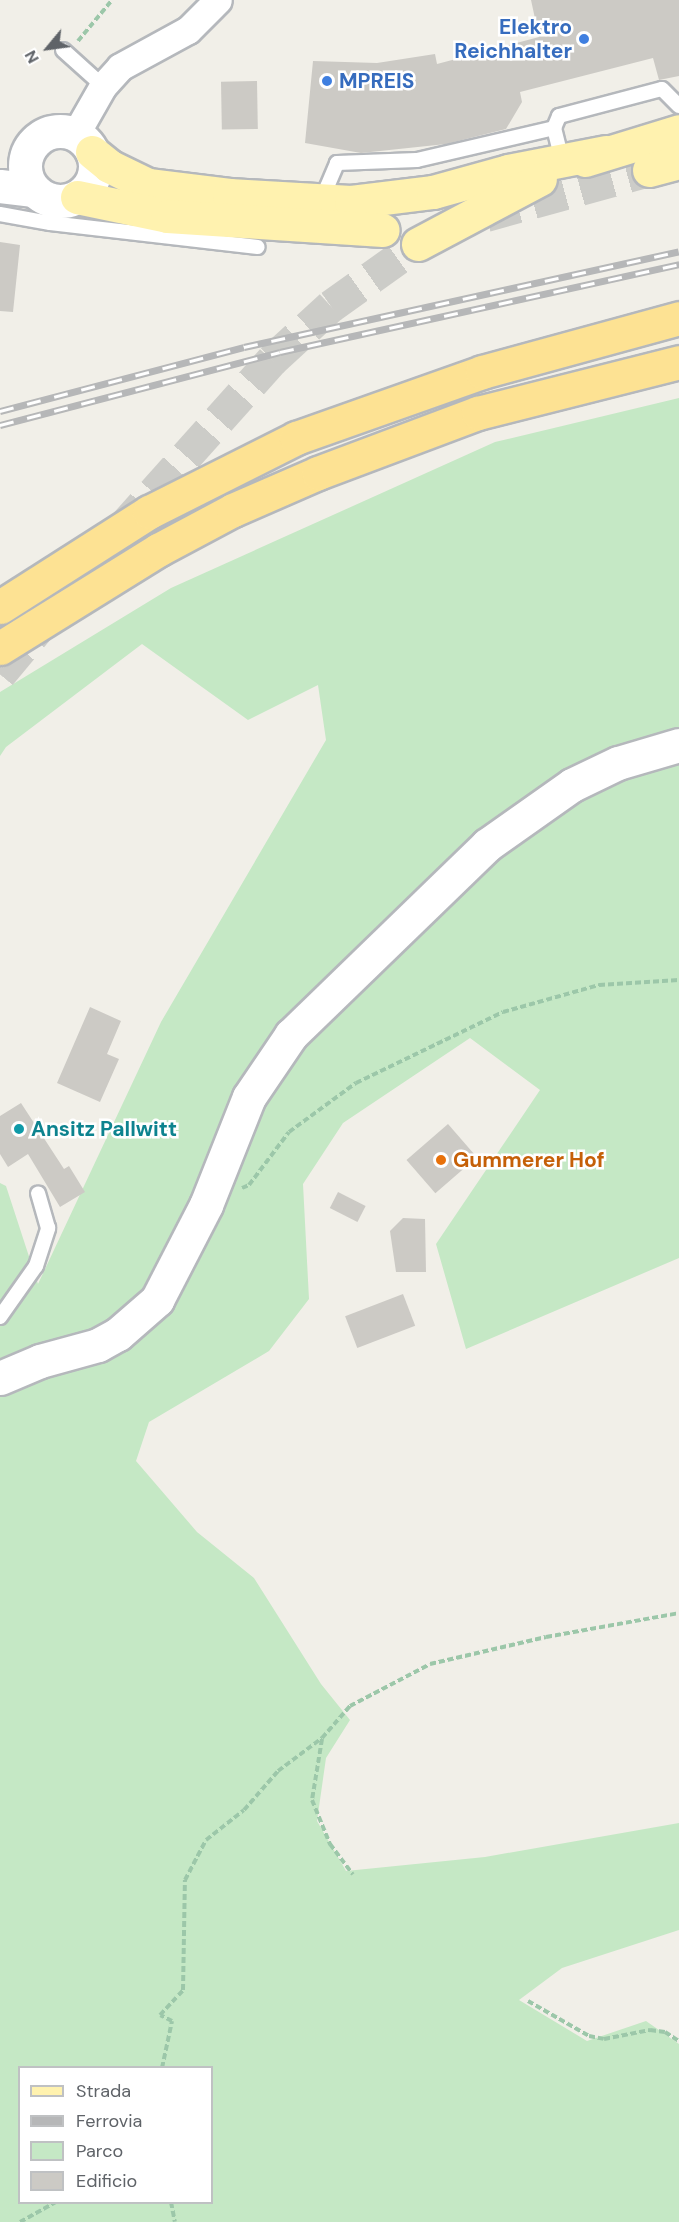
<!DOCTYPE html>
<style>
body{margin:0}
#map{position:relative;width:679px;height:2222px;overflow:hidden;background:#f1efe8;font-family:"DM Sans",sans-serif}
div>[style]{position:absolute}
.green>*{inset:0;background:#c5e8c5}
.building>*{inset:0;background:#cccac5;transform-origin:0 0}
.primary-tunnel>*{height:33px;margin-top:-16.5px;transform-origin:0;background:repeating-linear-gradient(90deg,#ccccc8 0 33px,transparent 0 49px)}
.path>*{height:4px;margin-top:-2px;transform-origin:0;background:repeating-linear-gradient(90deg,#9cc7a9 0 6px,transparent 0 9px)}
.roads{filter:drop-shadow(2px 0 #b5b8bc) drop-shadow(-2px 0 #b5b8bc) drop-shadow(0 2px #b5b8bc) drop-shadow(0 -2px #b5b8bc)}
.lane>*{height:14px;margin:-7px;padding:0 7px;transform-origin:7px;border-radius:7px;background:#fff}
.street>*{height:27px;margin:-13.5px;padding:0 13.5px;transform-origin:13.5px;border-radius:13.5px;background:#fff}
.secondary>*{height:33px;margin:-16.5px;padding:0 16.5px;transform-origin:16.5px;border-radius:16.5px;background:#fff}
.secondary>.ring{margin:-16.5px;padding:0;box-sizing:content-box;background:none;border:33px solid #fff;border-radius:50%}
.primary>*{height:33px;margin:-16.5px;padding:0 16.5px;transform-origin:16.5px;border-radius:16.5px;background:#fff2af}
.highway>*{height:33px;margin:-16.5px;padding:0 16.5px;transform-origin:16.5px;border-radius:16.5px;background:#fde293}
.rail>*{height:7px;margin-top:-3.5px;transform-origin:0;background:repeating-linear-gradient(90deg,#fff 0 14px,#b6b7b8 0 28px);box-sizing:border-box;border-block:2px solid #b6b7b8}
.dots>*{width:16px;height:16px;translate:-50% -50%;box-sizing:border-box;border:3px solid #fff;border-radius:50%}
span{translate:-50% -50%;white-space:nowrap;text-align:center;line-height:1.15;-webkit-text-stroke:5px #fff;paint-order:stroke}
.shop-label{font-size:21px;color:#366cbe;font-weight:700}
.right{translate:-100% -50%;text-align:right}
.left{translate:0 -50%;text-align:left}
.culture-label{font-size:21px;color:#0d838f;font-weight:700}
.food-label{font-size:21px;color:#c56008;font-weight:700}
.legend{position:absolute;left:18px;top:2066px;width:195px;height:138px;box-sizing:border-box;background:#fff;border:2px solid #bfc1c3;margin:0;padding:8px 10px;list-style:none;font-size:18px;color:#5f6368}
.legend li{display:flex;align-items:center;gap:12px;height:30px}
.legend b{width:30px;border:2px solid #bfc1c3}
.north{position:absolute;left:18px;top:18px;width:60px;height:60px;-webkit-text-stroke:4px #fff;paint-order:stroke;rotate:241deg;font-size:16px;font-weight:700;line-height:24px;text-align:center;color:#5f6368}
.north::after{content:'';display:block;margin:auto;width:21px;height:27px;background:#5f6368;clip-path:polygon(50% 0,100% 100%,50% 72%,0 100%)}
</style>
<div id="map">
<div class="green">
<div style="clip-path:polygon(evenodd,679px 398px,679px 1258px,466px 1349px,436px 1244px,540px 1090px,470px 1038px,343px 1123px,303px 1184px,309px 1299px,269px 1351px,149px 1422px,136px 1461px,197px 1532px,254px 1578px,321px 1684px,350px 1720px,326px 1758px,317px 1821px,346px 1871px,485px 1857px,679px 1823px,679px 1930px,562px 1968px,519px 2000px,587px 2041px,646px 2021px,679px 2044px,679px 2222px,0 2222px,0 1183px,6px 1186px,38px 1284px,161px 1022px,326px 740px,318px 685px,248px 720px,142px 644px,6px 747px,0 756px,0 692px,171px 588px,495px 442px,679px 398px,20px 2068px,212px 2068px,212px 2202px,20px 2202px,20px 2068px)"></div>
</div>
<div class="building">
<div style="clip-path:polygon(531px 0,679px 0,679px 76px,659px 80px,653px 58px,520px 92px,522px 102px,506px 129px,446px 144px,361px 153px,305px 143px,313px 61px,377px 63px,435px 54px,437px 64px,539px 37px)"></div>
<div style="left:257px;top:81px;width:48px;height:36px;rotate:89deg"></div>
<div style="clip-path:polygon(0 242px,20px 245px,13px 312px,0 311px)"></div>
<div style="clip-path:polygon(90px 1007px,121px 1021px,107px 1054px,119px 1059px,100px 1102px,57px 1083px)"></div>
<div style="clip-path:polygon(21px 1103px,64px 1169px,69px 1166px,85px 1192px,60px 1207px,28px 1154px,8px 1167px,0 1154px,0 1116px)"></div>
<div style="left:448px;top:1124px;width:44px;height:55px;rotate:49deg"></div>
<div style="left:338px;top:1192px;width:31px;height:18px;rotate:27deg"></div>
<div style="clip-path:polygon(403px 1218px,425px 1219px,426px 1272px,396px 1272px,390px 1231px)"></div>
<div style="left:403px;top:1294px;width:34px;height:62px;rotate:69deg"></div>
</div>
<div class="primary-tunnel">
<div style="left:486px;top:215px;width:169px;rotate:-15.4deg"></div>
<div style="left:0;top:674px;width:189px;rotate:-50.2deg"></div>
<div style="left:121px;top:529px;width:227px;rotate:-48.2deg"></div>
<div style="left:272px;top:360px;width:80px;rotate:-42.5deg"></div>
<div style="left:331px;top:306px;width:107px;rotate:-35.5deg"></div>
</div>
<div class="path">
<div style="left:78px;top:41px;width:53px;rotate:-50.3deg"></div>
<div style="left:242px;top:1188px;width:8px;rotate:-23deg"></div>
<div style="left:249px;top:1185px;width:66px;rotate:-53deg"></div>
<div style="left:289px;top:1132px;width:83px;rotate:-36.2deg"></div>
<div style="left:356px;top:1083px;width:163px;rotate:-25.8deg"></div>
<div style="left:503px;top:1012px;width:100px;rotate:-15.7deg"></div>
<div style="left:599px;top:985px;width:80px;rotate:-3.6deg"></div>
<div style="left:322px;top:1739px;width:62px;rotate:99.3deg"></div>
<div style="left:312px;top:1800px;width:48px;rotate:67.8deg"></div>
<div style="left:330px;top:1844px;width:38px;rotate:53deg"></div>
<div style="left:528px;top:2001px;width:70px;rotate:29.8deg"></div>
<div style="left:589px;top:2036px;width:15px;rotate:11deg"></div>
<div style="left:604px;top:2039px;width:47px;rotate:-11.1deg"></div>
<div style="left:650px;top:2030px;width:15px;rotate:8deg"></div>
<div style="left:665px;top:2032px;width:17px;rotate:33deg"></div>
<div style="left:162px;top:2068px;width:48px;rotate:-78deg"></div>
<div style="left:172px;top:2021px;width:13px;rotate:-153deg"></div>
<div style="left:160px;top:2015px;width:34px;rotate:-47deg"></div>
<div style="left:183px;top:1990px;width:110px;rotate:-89deg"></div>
<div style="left:185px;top:1880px;width:45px;rotate:-62.3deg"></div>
<div style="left:206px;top:1840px;width:48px;rotate:-38.3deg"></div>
<div style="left:244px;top:1810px;width:52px;rotate:-48.9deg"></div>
<div style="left:278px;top:1771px;width:55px;rotate:-36.9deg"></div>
<div style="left:322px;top:1738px;width:43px;rotate:-48.8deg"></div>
<div style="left:350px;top:1706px;width:90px;rotate:-27.7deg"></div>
<div style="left:430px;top:1664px;width:119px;rotate:-13.1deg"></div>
<div style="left:546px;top:1637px;width:135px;rotate:-10.2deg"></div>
<div style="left:171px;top:2202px;width:20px;rotate:79deg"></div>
<div style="left:20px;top:2222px;width:41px;rotate:-29.1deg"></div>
</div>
<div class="roads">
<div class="lane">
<div style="left:63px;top:50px;width:54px;rotate:42deg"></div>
<div style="left:562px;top:160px;width:33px;rotate:-104deg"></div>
<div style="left:554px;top:128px;width:13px;rotate:-67deg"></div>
<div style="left:559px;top:116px;width:106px;rotate:-14.7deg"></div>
<div style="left:662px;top:89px;width:24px;rotate:45deg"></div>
<div style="left:54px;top:201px;width:22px;rotate:100deg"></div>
<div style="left:50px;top:223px;width:209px;rotate:6.6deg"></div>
<div style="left:327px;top:201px;width:14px;rotate:-90deg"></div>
<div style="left:327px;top:187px;width:26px;rotate:-67deg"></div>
<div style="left:337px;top:163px;width:80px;rotate:-2.1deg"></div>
<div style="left:417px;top:160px;width:141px;rotate:-13.1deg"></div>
<div style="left:0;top:214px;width:51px;rotate:10.2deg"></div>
<div style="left:0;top:1317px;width:62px;rotate:-54.8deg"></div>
<div style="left:36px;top:1266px;width:40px;rotate:-72deg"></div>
<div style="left:48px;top:1228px;width:36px;rotate:-106deg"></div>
</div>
<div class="street">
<div style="left:75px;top:135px;width:56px;rotate:-60.3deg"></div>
<div style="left:103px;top:86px;width:25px;rotate:-48deg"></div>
<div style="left:120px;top:67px;width:77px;rotate:-28.6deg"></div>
<div style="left:188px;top:30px;width:42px;rotate:-45deg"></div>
</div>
<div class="secondary">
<div class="ring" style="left:25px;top:131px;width:37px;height:37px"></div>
<div style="left:0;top:186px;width:34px;rotate:7deg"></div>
<div style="left:0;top:1378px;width:43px;rotate:-23deg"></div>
<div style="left:40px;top:1361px;width:60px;rotate:-15.4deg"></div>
<div style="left:98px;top:1345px;width:23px;rotate:-29deg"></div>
<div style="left:118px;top:1334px;width:52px;rotate:-41.1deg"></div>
<div style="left:157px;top:1300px;width:107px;rotate:-62.7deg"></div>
<div style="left:206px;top:1205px;width:116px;rotate:-68.3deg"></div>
<div style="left:249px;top:1097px;width:75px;rotate:-55.9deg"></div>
<div style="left:291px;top:1035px;width:273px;rotate:-44.1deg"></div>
<div style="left:487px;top:845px;width:104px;rotate:-35.2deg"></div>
<div style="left:572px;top:785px;width:51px;rotate:-25.6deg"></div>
<div style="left:618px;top:763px;width:64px;rotate:-16.4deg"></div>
</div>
<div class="primary">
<div style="left:92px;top:152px;width:22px;rotate:39deg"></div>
<div style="left:109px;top:166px;width:43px;rotate:26deg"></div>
<div style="left:148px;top:185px;width:82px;rotate:7deg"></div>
<div style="left:229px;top:195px;width:122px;rotate:3.3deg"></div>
<div style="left:351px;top:202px;width:83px;rotate:-7deg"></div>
<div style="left:433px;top:192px;width:78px;rotate:-15.6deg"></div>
<div style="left:508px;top:171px;width:100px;rotate:-11deg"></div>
<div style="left:585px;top:160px;width:98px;rotate:-17.1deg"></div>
<div style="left:649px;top:170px;width:31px;rotate:-15deg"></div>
<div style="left:77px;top:197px;width:92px;rotate:11.9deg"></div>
<div style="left:167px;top:216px;width:216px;rotate:3.7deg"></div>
<div style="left:418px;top:244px;width:138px;rotate:-28deg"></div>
</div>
<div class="highway">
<div style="left:0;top:607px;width:177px;rotate:-32.5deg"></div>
<div style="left:149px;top:512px;width:165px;rotate:-26.7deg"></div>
<div style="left:296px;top:438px;width:197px;rotate:-19.5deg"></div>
<div style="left:482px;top:372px;width:204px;rotate:-15.3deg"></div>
<div style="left:0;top:648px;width:186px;rotate:-31.8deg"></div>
<div style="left:158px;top:550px;width:85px;rotate:-28.1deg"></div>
<div style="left:233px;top:510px;width:93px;rotate:-23.5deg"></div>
<div style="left:318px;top:473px;width:171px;rotate:-20.6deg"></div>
<div style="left:478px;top:413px;width:207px;rotate:-14.2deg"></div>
</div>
</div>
<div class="rail">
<div style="left:0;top:411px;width:252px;rotate:-14.7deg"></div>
<div style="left:244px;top:347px;width:445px;rotate:-12.4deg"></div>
<div style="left:0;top:425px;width:289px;rotate:-14.6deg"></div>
<div style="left:280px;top:352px;width:409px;rotate:-12.4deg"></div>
</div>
<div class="dots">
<div style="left:584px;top:39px;background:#3f7fe0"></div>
<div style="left:327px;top:81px;background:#3f7fe0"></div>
<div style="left:19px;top:1129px;background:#0f9aa8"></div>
<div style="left:441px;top:1160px;background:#e8710a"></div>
</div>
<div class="shop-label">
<span class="right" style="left:572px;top:39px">Elektro<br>Reichhalter</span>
<span class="left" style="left:339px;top:81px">MPREIS</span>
</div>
<div class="culture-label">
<span class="left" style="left:31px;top:1129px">Ansitz Pallwitt</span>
</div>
<div class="food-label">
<span class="left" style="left:453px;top:1160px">Gummerer Hof</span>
</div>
<ul class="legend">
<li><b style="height:8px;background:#fff2af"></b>Strada</li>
<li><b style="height:8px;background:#b6b7b8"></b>Ferrovia</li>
<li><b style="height:16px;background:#c5e8c5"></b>Parco</li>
<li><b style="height:16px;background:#cccac5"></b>Edificio</li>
</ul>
<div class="north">N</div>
</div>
